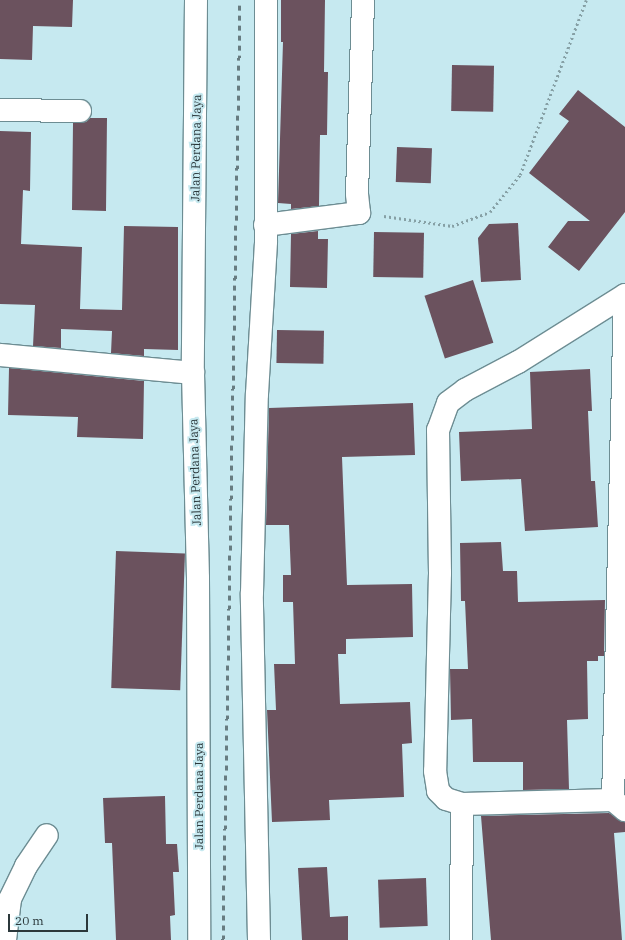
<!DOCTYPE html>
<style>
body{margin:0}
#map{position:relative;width:625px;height:940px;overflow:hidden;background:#c6e9f0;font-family:"IBM Plex Serif",serif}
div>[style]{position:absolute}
.building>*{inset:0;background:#6b525e;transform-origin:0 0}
.path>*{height:2.5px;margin-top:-1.25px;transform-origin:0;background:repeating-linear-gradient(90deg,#86a0a5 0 2px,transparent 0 5px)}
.roads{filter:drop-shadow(1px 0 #6d8d93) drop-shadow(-1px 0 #6d8d93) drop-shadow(0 1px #6d8d93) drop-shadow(0 -1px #6d8d93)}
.street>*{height:22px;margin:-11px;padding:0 11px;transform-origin:11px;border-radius:11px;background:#fff}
.rail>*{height:3px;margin-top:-1.5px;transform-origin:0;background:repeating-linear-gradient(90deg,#677c81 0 5px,transparent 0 10px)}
span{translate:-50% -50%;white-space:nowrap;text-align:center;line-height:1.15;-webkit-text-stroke:4px #c6e9f0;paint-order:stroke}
.street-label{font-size:12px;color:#2b383b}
.scale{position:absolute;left:8px;top:914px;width:80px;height:18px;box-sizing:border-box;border:2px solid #2b383b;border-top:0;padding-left:5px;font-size:12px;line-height:14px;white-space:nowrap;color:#2b383b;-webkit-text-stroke:3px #c6e9f0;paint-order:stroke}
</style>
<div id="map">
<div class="building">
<div style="clip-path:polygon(0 0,73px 0,72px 27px,33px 26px,32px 60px,0 59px)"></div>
<div style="clip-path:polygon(281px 0,325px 0,324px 72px,328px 72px,327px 135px,320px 135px,319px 206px,291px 209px,291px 204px,278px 203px,283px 42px,281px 42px)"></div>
<div style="left:452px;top:65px;width:42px;height:46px;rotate:1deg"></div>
<div style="clip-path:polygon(578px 90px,625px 127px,625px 212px,579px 271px,548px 247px,568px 221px,590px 221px,529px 173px,569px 121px,559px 114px)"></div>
<div style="clip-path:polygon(90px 118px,107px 118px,106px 211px,72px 210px,73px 123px,86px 122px)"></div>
<div style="clip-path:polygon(0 131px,31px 132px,30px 191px,23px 190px,21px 244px,82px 247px,80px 309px,122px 310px,124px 226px,178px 227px,178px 350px,144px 349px,144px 356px,111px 353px,112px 331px,61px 329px,61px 348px,33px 346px,35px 305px,0 304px)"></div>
<div style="left:397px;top:147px;width:35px;height:35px;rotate:2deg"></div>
<div style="clip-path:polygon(518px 223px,521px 280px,481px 282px,478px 238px,489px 224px)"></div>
<div style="clip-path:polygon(318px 231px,318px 239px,328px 239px,327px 288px,290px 287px,291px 234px)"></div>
<div style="left:374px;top:232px;width:50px;height:45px;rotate:1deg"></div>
<div style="left:473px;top:280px;width:66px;height:51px;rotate:72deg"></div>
<div style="left:277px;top:330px;width:47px;height:33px;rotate:1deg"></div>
<div style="clip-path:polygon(9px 368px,144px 381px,143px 439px,77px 437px,78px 417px,8px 415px)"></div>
<div style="clip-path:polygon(590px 369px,592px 411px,588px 411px,591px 481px,595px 481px,598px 527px,525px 531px,521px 479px,461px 481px,459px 432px,532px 429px,530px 372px)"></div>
<div style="clip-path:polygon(413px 403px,415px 455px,342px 457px,347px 585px,412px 584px,413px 637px,346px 639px,346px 654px,338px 654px,340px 704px,410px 702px,412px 743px,402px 744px,404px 797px,329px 800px,330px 820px,272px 822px,267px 710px,276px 710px,274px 664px,295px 664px,293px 602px,283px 602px,283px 575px,291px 575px,289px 525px,266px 525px,269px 408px)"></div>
<div style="clip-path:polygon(501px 542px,503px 571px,517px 571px,518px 602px,605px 600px,604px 656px,598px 656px,598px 661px,587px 661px,588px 719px,567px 720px,569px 789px,523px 790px,523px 762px,473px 762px,472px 719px,451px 720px,450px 669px,468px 669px,465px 601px,461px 601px,460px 543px)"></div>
<div style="left:116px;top:551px;width:69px;height:137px;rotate:2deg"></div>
<div style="clip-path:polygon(165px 796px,166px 844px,177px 844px,179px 872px,173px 872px,175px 915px,170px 916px,171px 940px,116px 940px,112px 843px,105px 843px,103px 798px)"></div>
<div style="clip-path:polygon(609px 813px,625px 822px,625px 832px,614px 833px,622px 940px,491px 940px,481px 816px)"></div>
<div style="clip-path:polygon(327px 867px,330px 917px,348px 916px,348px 940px,302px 940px,298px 868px)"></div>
<div style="left:426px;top:878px;width:48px;height:48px;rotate:88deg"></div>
</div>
<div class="path">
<div style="left:384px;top:216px;width:69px;rotate:8.4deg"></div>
<div style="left:452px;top:226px;width:40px;rotate:-20.2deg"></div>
<div style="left:490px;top:212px;width:48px;rotate:-51deg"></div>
<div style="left:520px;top:175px;width:187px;rotate:-69.3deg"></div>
</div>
<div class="roads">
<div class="street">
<div style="left:196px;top:0;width:373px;rotate:90.5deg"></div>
<div style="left:193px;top:373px;width:205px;rotate:88.6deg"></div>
<div style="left:198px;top:578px;width:362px;rotate:89.8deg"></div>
<div style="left:0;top:110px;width:80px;rotate:0.7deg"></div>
<div style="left:265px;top:225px;width:95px;rotate:-7.3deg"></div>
<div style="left:359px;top:213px;width:19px;rotate:-96deg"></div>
<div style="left:357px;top:194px;width:194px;rotate:-88.2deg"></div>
<div style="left:625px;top:295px;width:126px;rotate:147.9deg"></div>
<div style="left:518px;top:362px;width:60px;rotate:152.2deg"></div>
<div style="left:465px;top:390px;width:21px;rotate:143deg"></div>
<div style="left:448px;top:403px;width:29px;rotate:110deg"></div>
<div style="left:438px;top:430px;width:143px;rotate:89.2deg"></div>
<div style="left:440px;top:573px;width:198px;rotate:91.4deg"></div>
<div style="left:435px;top:771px;width:20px;rotate:81deg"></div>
<div style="left:438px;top:791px;width:11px;rotate:45deg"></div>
<div style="left:446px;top:799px;width:17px;rotate:17deg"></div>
<div style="left:462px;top:804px;width:151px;rotate:-1.5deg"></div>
<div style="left:613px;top:800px;width:16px;rotate:40deg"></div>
<div style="left:0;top:355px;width:194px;rotate:5.3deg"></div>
<div style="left:613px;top:800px;width:505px;rotate:-88.64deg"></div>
<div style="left:5px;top:940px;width:41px;rotate:-83deg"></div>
<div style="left:10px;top:899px;width:37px;rotate:-64deg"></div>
<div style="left:26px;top:866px;width:37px;rotate:-56deg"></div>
<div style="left:259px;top:940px;width:347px;rotate:-91.2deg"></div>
<div style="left:252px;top:593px;width:199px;rotate:-88.6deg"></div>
<div style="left:257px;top:394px;width:153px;rotate:-86.6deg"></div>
<div style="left:266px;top:241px;width:241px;rotate:-90deg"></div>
<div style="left:461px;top:940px;width:136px;rotate:-89.6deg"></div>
</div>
</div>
<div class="rail">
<div style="left:223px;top:940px;width:940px;rotate:-88.96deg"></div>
</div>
<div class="street-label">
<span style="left:196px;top:148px;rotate:-89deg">Jalan Perdana Jaya</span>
<span style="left:195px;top:472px;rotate:-92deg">Jalan Perdana Jaya</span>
<span style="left:199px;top:796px;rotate:-90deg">Jalan Perdana Jaya</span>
</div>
<div class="scale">20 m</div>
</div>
